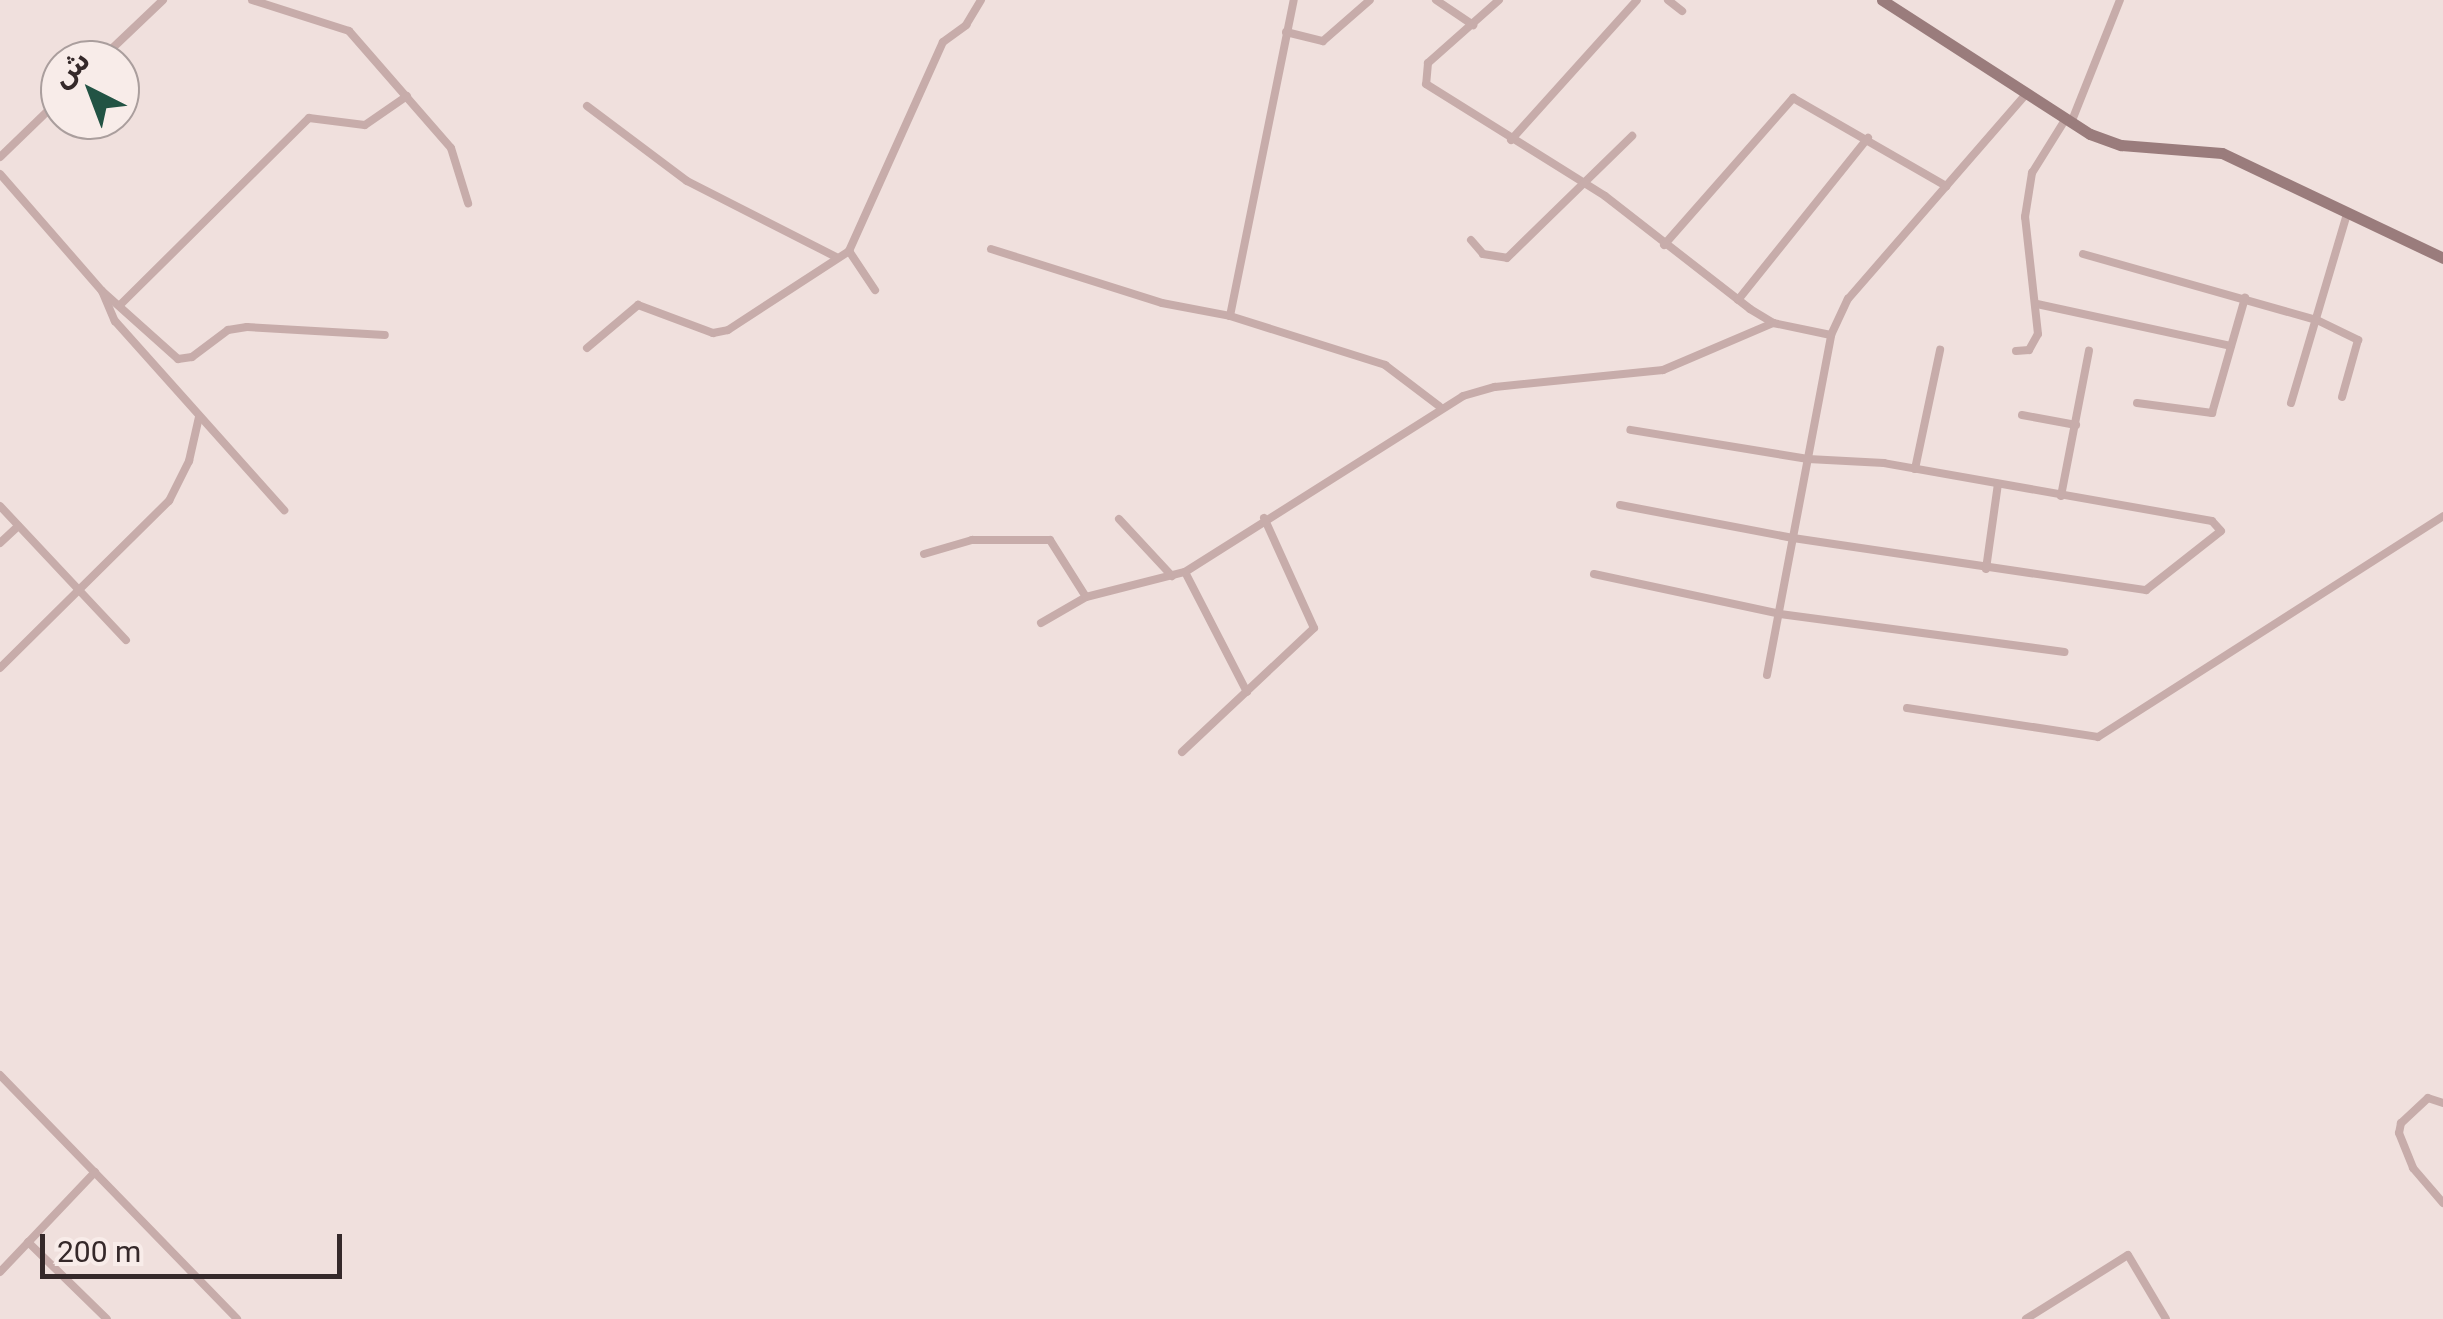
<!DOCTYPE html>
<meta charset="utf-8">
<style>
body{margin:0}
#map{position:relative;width:2443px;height:1319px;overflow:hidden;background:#f0e0dd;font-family:Roboto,"Noto Sans Arabic",sans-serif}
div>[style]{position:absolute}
.street>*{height:8px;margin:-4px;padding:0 4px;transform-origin:4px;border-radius:4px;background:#c7acaa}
.secondary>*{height:11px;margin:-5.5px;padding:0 5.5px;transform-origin:5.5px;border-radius:5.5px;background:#9a7c7c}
span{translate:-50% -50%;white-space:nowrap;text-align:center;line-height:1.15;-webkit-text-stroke:10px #f8ece9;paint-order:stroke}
.north{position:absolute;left:40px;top:40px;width:100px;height:100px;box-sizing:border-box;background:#f8ece9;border:2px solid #aa9e9d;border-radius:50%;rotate:318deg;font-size:28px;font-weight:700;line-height:40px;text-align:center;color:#35292a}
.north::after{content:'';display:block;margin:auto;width:35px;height:45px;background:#225344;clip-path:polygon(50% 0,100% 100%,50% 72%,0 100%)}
.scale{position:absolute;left:40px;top:1234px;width:302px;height:45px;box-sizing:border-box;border:5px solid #35292a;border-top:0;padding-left:12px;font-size:30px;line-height:35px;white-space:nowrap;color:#35292a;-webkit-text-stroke:8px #f8ece9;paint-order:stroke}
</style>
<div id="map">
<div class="street">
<div style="left:252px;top:0;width:102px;rotate:17.7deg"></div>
<div style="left:349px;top:31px;width:155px;rotate:48.9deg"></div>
<div style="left:451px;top:148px;width:58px;rotate:72.8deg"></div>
<div style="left:1436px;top:0;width:45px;rotate:34deg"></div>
<div style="left:1499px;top:0;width:95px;rotate:138.4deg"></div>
<div style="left:1428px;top:63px;width:21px;rotate:95deg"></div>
<div style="left:1426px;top:84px;width:211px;rotate:32deg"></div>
<div style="left:1605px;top:196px;width:184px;rotate:37.9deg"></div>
<div style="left:1750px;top:309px;width:27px;rotate:31deg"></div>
<div style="left:1773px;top:323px;width:59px;rotate:11.7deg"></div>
<div style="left:1668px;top:0;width:18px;rotate:38deg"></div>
<div style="left:1286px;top:32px;width:38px;rotate:14deg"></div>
<div style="left:1323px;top:41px;width:62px;rotate:-41.1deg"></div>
<div style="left:100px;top:60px;width:87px;rotate:-43.6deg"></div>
<div style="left:587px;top:106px;width:125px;rotate:36.9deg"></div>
<div style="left:687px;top:181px;width:167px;rotate:27deg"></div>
<div style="left:2071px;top:123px;width:132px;rotate:-68.3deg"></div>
<div style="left:1511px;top:140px;width:188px;rotate:-48deg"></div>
<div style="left:0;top:157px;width:83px;rotate:-44deg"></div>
<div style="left:0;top:174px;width:155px;rotate:48.9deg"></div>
<div style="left:102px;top:291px;width:102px;rotate:41.8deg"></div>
<div style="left:178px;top:359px;width:14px;rotate:-8deg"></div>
<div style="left:192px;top:357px;width:45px;rotate:-36.9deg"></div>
<div style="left:228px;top:330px;width:19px;rotate:-9deg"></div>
<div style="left:247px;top:327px;width:138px;rotate:3.3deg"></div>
<div style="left:1471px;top:240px;width:18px;rotate:49deg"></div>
<div style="left:1483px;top:254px;width:24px;rotate:9deg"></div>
<div style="left:1507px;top:258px;width:175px;rotate:-44.3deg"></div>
<div style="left:1664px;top:245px;width:196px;rotate:-48.7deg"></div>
<div style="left:1793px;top:98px;width:177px;rotate:29.9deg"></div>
<div style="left:991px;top:249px;width:179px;rotate:17.5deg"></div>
<div style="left:1162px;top:303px;width:69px;rotate:10.8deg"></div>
<div style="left:1230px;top:316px;width:322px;rotate:-78.6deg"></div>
<div style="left:849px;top:251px;width:47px;rotate:56.3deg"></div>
<div style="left:2083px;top:254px;width:243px;rotate:15.8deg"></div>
<div style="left:2317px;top:320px;width:46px;rotate:26deg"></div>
<div style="left:2358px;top:340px;width:59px;rotate:105.7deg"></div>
<div style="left:102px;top:291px;width:33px;rotate:67deg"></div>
<div style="left:115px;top:321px;width:254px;rotate:48.2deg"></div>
<div style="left:1738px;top:300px;width:208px;rotate:-51.3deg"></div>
<div style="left:2037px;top:304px;width:198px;rotate:12.2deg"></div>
<div style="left:120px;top:305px;width:266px;rotate:-44.7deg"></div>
<div style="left:309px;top:118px;width:56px;rotate:7.1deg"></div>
<div style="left:365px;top:125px;width:51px;rotate:-34.6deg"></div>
<div style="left:1230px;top:316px;width:163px;rotate:17.5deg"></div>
<div style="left:1385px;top:365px;width:68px;rotate:37.2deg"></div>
<div style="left:587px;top:348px;width:67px;rotate:-40.1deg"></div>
<div style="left:638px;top:305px;width:80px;rotate:20.5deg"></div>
<div style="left:713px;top:333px;width:15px;rotate:-11deg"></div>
<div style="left:728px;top:330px;width:145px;rotate:-33.1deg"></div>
<div style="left:849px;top:251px;width:229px;rotate:-65.8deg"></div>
<div style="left:943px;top:42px;width:29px;rotate:-36deg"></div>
<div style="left:966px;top:25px;width:29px;rotate:-59deg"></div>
<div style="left:2016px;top:351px;width:13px;rotate:-4deg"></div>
<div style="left:2029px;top:350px;width:18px;rotate:-61deg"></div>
<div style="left:2038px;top:334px;width:118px;rotate:-96.3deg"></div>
<div style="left:2025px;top:217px;width:45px;rotate:-81deg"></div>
<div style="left:2032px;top:173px;width:62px;rotate:-58.1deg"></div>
<div style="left:2137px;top:403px;width:76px;rotate:7.6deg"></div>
<div style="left:2212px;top:413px;width:120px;rotate:-74deg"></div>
<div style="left:2291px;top:403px;width:197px;rotate:-73.5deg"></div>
<div style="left:2022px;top:415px;width:55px;rotate:10.5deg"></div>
<div style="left:1915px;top:469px;width:122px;rotate:-78.1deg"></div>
<div style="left:2061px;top:496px;width:148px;rotate:-79.1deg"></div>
<div style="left:1620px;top:505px;width:176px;rotate:10.8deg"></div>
<div style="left:1793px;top:538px;width:357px;rotate:8.4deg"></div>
<div style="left:2146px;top:590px;width:95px;rotate:-38.2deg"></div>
<div style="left:2221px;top:531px;width:13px;rotate:-132deg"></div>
<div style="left:2212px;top:521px;width:333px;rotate:-170deg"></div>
<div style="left:1884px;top:463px;width:76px;rotate:-177deg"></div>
<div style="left:1808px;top:459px;width:180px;rotate:-170.7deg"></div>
<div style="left:0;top:506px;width:184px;rotate:46.8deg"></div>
<div style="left:1119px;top:519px;width:78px;rotate:47.1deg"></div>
<div style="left:0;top:543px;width:25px;rotate:-43deg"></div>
<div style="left:924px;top:554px;width:50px;rotate:-16.3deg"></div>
<div style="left:972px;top:540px;width:78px"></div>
<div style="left:1050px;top:540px;width:67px;rotate:57.7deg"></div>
<div style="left:1986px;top:569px;width:86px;rotate:-82deg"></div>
<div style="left:1185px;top:572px;width:135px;rotate:62.7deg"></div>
<div style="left:1594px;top:574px;width:190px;rotate:12.1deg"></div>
<div style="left:1780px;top:614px;width:287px;rotate:7.6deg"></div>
<div style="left:1041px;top:623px;width:52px;rotate:-30deg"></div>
<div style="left:1086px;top:597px;width:102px;rotate:-14.2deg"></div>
<div style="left:1185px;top:572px;width:329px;rotate:-32.3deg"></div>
<div style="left:1463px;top:396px;width:33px;rotate:-16deg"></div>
<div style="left:1495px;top:387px;width:169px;rotate:-5.8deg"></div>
<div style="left:1663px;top:370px;width:120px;rotate:-23.1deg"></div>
<div style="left:0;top:668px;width:238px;rotate:-44.7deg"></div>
<div style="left:169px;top:501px;width:45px;rotate:-63.4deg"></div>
<div style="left:189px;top:461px;width:45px;rotate:-77.2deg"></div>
<div style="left:1767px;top:675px;width:346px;rotate:-79.3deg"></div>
<div style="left:1831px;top:335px;width:40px;rotate:-65deg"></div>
<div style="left:1848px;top:299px;width:271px;rotate:-49deg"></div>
<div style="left:1907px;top:708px;width:193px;rotate:8.6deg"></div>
<div style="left:2098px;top:737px;width:410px;rotate:-32.6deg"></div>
<div style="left:1182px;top:752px;width:181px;rotate:-43.2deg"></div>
<div style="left:1314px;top:628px;width:121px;rotate:-114.4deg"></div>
<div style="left:0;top:1075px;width:340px;rotate:45.8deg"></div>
<div style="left:2443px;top:1103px;width:16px;rotate:-162deg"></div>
<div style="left:2428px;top:1098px;width:37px;rotate:137deg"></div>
<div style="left:2401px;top:1123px;width:10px;rotate:101deg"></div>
<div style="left:2399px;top:1133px;width:38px;rotate:68deg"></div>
<div style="left:2413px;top:1168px;width:46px;rotate:49.4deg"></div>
<div style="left:28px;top:1242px;width:110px;rotate:44.3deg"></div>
<div style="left:0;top:1272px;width:138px;rotate:-46.5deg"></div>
<div style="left:2026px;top:1319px;width:120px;rotate:-32.1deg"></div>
<div style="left:2128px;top:1255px;width:74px;rotate:59.3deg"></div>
</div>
<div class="secondary">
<div style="left:1882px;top:0;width:247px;rotate:32.8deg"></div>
<div style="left:2090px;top:134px;width:33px;rotate:20deg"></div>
<div style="left:2121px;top:145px;width:101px;rotate:4.5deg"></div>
<div style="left:2222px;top:153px;width:245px;rotate:25.4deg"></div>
</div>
<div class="north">ش</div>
<div class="scale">200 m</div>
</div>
